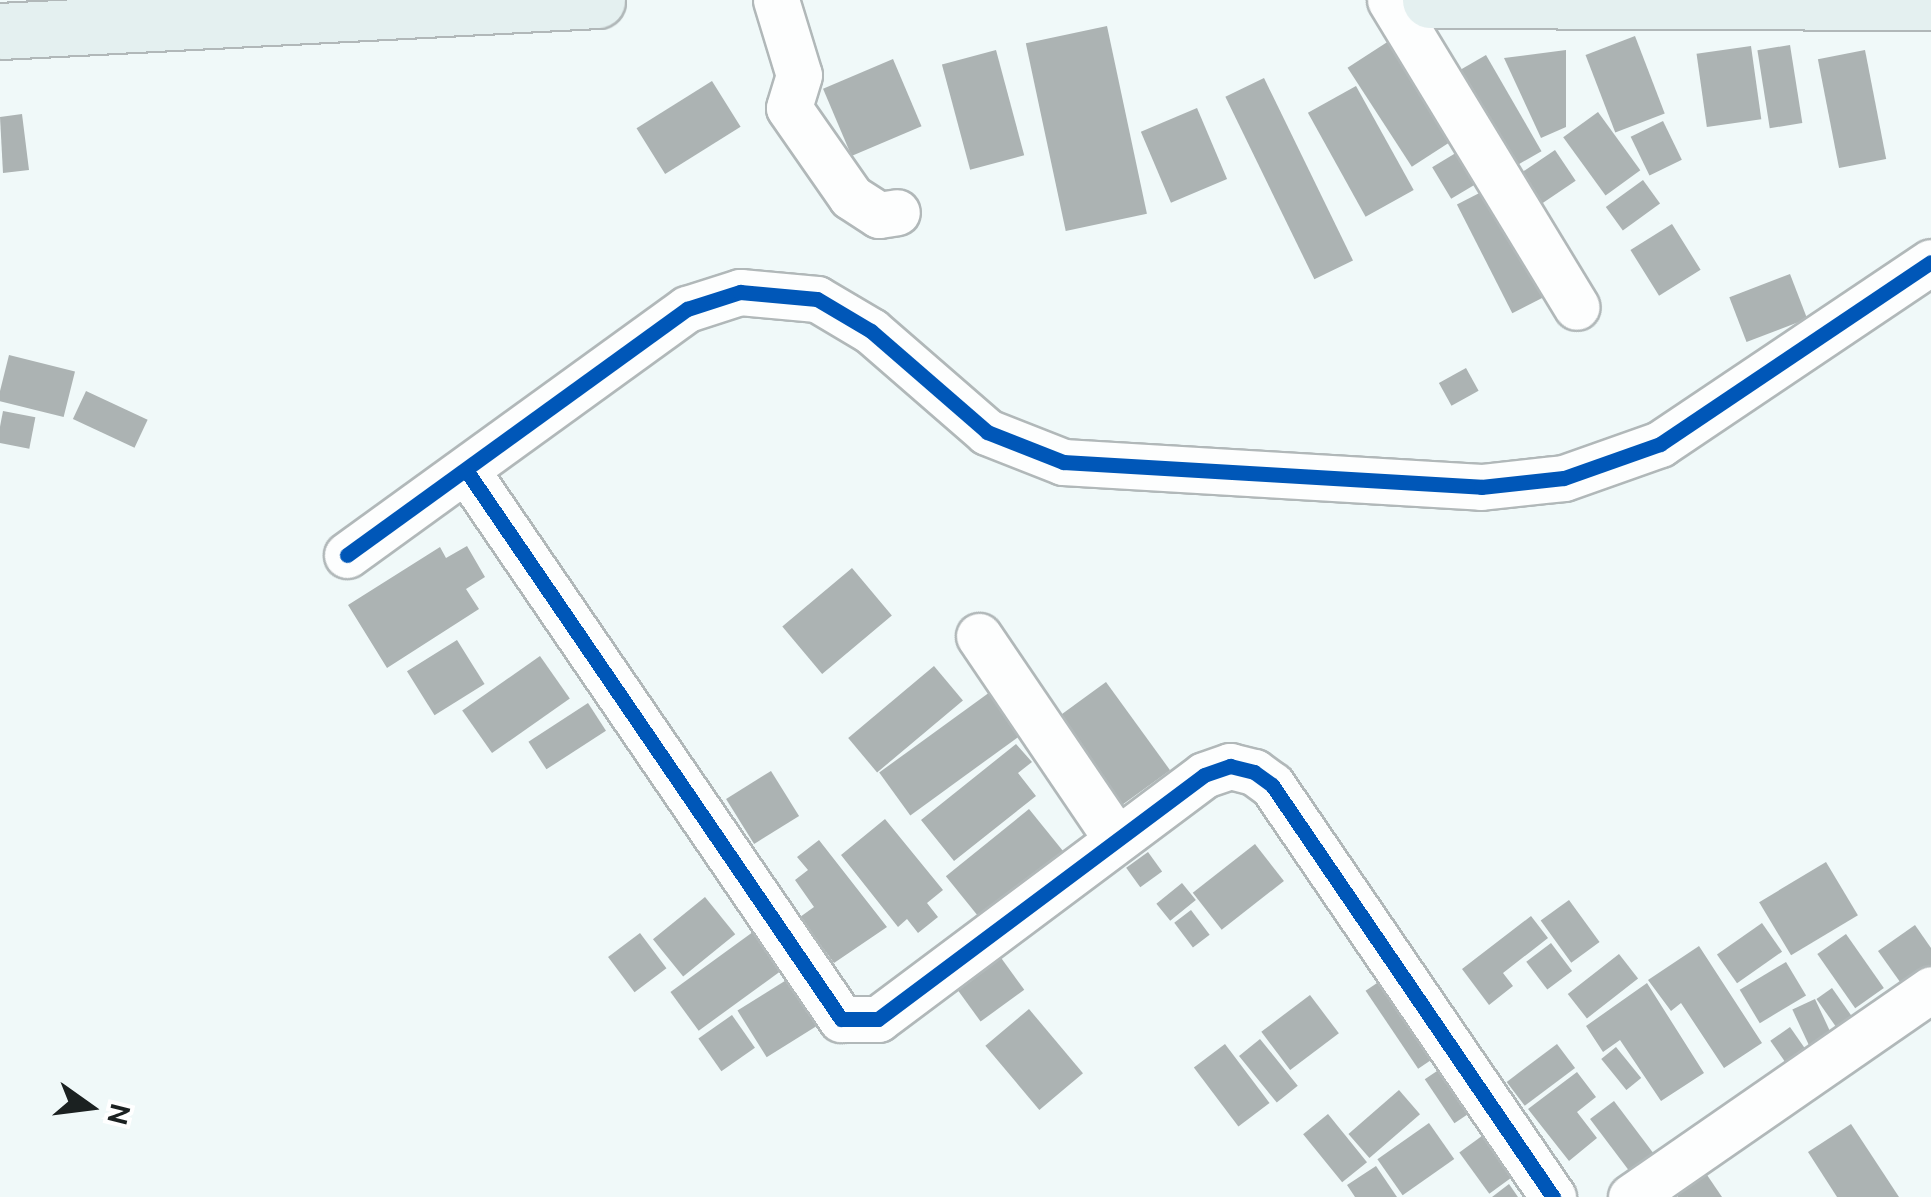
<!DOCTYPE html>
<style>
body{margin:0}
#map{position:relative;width:1931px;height:1197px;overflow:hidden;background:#f0f9f9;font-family:Ubuntu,sans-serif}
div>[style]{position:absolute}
.building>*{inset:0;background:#acb3b3;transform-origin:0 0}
.roads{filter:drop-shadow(2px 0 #b1b8b9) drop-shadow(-2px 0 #b1b8b9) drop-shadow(0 2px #b1b8b9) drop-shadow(0 -2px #b1b8b9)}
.minor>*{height:45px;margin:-22.5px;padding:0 22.5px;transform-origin:22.5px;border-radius:22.5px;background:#fdfefe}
.major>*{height:55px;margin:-27.5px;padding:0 27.5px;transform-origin:27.5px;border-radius:27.5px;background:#e4f0f0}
.cycleway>*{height:15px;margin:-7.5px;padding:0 7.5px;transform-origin:7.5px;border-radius:7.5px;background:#0057b8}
span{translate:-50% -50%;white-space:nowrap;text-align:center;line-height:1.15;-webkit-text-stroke:8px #fff;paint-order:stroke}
.north{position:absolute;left:40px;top:1057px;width:100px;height:100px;-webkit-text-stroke:8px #fff;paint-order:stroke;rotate:104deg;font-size:28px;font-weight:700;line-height:40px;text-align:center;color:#1b2121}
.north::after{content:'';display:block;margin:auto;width:35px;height:45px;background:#1b2121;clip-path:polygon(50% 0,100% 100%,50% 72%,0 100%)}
</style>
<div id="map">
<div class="building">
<div style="left:1107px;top:26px;width:192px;height:83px;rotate:78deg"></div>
<div style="left:1635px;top:36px;width:83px;height:53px;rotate:69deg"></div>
<div style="left:1392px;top:39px;width:118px;height:53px;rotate:57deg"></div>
<div style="left:1790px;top:45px;width:79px;height:33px;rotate:81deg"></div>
<div style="left:1751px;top:46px;width:74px;height:55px;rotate:82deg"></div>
<div style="left:996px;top:50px;width:109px;height:56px;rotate:75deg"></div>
<div style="clip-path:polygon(1566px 50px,1566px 127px,1541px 138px,1504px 58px)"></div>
<div style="left:1865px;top:50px;width:111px;height:48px;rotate:79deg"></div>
<div style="left:1486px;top:55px;width:111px;height:43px;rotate:60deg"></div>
<div style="left:893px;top:59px;width:73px;height:76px;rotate:67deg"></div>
<div style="left:1264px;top:78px;width:203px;height:43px;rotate:64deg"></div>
<div style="left:712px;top:81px;width:54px;height:89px;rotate:58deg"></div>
<div style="left:1356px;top:86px;width:119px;height:55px;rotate:61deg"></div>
<div style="left:1197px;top:108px;width:77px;height:61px;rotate:67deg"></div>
<div style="left:1598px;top:112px;width:72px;height:43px;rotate:54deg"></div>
<div style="clip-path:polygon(22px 114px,29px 170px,3px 173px,0 117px)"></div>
<div style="left:1663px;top:121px;width:43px;height:36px;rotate:64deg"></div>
<div style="left:1469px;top:145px;width:37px;height:43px;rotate:59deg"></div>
<div style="left:1555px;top:150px;width:37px;height:46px;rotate:56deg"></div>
<div style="left:1643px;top:180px;width:29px;height:46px;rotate:54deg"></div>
<div style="left:1497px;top:184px;width:122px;height:45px;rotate:63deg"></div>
<div style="left:1672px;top:224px;width:54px;height:49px;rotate:58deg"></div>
<div style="left:1790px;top:274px;width:48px;height:65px;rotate:69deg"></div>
<div style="left:9px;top:355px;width:68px;height:47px;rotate:14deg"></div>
<div style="left:1466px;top:368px;width:26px;height:31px;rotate:61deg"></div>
<div style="left:86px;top:391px;width:68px;height:31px;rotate:25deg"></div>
<div style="left:3px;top:411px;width:33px;height:32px;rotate:11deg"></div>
<div style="clip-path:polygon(467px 546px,485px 577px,466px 589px,479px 609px,387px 668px,348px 605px,440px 547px,446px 558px)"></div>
<div style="left:852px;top:568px;width:62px;height:91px;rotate:50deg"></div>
<div style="left:457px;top:640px;width:52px;height:59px;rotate:58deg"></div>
<div style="left:540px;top:656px;width:52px;height:95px;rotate:55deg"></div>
<div style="left:934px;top:666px;width:45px;height:112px;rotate:50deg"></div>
<div style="left:1106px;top:682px;width:109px;height:59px;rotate:54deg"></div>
<div style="left:990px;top:692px;width:53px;height:137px;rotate:54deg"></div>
<div style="left:588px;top:703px;width:33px;height:71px;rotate:57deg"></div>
<div style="clip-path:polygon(1016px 744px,1032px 762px,1018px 773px,1036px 796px,954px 861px,921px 820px)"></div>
<div style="left:771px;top:771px;width:53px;height:53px;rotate:58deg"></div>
<div style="left:1029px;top:809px;width:54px;height:107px;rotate:51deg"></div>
<div style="clip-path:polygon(885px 819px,943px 890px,927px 903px,938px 917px,918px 933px,907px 919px,898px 927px,841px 855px)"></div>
<div style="clip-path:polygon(819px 840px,887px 927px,834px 963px,800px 917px,814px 907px,795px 880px,808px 870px,797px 857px)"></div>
<div style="left:1255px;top:844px;width:47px;height:79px;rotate:52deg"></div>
<div style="left:1148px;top:852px;width:24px;height:27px;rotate:54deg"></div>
<div style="left:1826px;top:862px;width:62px;height:78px;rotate:59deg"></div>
<div style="left:1182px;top:883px;width:22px;height:33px;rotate:51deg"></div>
<div style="left:705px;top:897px;width:48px;height:67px;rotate:51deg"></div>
<div style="left:1569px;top:900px;width:52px;height:35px;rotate:54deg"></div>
<div style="left:1191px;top:910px;width:31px;height:21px;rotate:53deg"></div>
<div style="clip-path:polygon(1531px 916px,1548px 938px,1503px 973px,1513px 986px,1489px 1005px,1462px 969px)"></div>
<div style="left:1762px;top:923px;width:35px;height:55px;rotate:55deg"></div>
<div style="clip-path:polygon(1915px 925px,1931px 948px,1931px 971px,1905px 989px,1878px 951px)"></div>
<div style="left:757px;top:929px;width:48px;height:107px;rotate:54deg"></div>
<div style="left:640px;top:933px;width:44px;height:40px;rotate:53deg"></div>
<div style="left:1846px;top:934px;width:66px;height:35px;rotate:55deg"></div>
<div style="left:1551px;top:943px;width:35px;height:31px;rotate:53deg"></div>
<div style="clip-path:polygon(1699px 946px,1762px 1043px,1724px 1068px,1681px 1003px,1671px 1011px,1648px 980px)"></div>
<div style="left:1619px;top:954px;width:31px;height:65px;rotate:52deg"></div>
<div style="left:999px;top:955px;width:43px;height:54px;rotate:54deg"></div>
<div style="left:1786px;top:962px;width:39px;height:54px;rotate:59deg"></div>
<div style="left:796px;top:974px;width:55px;height:69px;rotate:58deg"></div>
<div style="left:1383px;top:979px;width:94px;height:21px;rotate:56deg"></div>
<div style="clip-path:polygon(1647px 983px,1704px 1073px,1661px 1101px,1620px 1040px,1603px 1052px,1586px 1026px)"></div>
<div style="left:1832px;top:988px;width:45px;height:19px;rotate:55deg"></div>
<div style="left:1310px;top:995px;width:48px;height:61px;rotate:53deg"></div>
<div style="left:1815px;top:999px;width:41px;height:25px;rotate:65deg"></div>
<div style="left:1029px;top:1009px;width:84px;height:57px;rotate:50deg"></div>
<div style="left:732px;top:1015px;width:40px;height:41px;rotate:55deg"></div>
<div style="left:1790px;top:1027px;width:38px;height:24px;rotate:55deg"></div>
<div style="left:1260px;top:1039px;width:60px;height:27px;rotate:51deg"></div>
<div style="left:1225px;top:1044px;width:74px;height:39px;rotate:53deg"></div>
<div style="left:1557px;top:1044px;width:30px;height:63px;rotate:53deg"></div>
<div style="left:1616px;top:1047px;width:40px;height:19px;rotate:51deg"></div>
<div style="left:1443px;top:1067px;width:53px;height:22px;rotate:56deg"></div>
<div style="clip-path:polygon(1577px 1072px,1596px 1097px,1577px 1112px,1597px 1138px,1569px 1161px,1528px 1109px)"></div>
<div style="left:1399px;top:1090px;width:32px;height:67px;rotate:49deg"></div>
<div style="left:1614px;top:1101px;width:68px;height:30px;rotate:53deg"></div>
<div style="left:1328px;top:1114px;width:62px;height:32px;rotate:51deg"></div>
<div style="left:1429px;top:1123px;width:44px;height:63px;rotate:55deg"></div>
<div style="clip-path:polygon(1851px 1124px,1899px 1197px,1837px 1197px,1808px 1152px)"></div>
<div style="left:1486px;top:1133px;width:51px;height:33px;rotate:54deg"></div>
<div style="clip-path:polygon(1376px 1166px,1397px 1197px,1355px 1197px,1347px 1185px)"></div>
<div style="clip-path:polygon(1705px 1172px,1722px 1197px,1678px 1197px,1675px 1193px)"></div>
<div style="clip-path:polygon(1509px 1184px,1518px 1197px,1492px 1197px)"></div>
</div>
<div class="roads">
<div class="minor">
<div style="left:776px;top:0;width:78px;rotate:73deg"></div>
<div style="left:799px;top:75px;width:34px;rotate:107deg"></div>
<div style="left:789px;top:108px;width:108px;rotate:55.1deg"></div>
<div style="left:851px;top:197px;width:33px;rotate:33deg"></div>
<div style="left:879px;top:215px;width:18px;rotate:-9deg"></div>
<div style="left:1390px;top:0;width:359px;rotate:58.7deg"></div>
<div style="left:466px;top:470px;width:665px;rotate:55.66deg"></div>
<div style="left:841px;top:1019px;width:37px"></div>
<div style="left:878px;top:1019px;width:407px;rotate:-36.8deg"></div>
<div style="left:1204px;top:775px;width:28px;rotate:-19deg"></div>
<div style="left:1230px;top:766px;width:25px;rotate:14deg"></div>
<div style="left:1254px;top:772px;width:22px;rotate:36deg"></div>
<div style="left:1272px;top:785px;width:499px;rotate:55.7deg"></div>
<div style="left:347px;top:555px;width:420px;rotate:-35.9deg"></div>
<div style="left:687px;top:309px;width:56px;rotate:-17.8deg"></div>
<div style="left:740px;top:292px;width:77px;rotate:5.2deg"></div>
<div style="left:817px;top:299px;width:63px;rotate:30.7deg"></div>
<div style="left:871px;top:331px;width:154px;rotate:41deg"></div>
<div style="left:987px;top:432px;width:82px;rotate:21.5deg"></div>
<div style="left:1063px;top:462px;width:419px;rotate:3.4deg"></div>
<div style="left:1481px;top:487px;width:83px;rotate:-6.2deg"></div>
<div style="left:1564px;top:478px;width:102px;rotate:-19.5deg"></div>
<div style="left:1660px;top:444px;width:326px;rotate:-33.9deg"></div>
<div style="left:979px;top:636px;width:244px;rotate:55.9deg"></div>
<div style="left:1631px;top:1197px;width:365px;rotate:-34.7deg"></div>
</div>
<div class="major">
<div style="left:1430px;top:0;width:501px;rotate:0.23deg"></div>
<div style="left:0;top:31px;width:598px;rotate:-2.97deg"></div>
</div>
</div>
<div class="cycleway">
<div style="left:466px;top:470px;width:665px;rotate:55.66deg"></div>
<div style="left:841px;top:1019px;width:37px"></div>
<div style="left:878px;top:1019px;width:407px;rotate:-36.8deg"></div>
<div style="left:1204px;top:775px;width:28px;rotate:-19deg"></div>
<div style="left:1230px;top:766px;width:25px;rotate:14deg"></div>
<div style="left:1254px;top:772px;width:22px;rotate:36deg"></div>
<div style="left:1272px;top:785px;width:499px;rotate:55.7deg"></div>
<div style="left:347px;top:555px;width:420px;rotate:-35.9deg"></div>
<div style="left:687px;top:309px;width:56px;rotate:-17.8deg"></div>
<div style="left:740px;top:292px;width:77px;rotate:5.2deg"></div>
<div style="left:817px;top:299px;width:63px;rotate:30.7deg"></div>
<div style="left:871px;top:331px;width:154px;rotate:41deg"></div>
<div style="left:987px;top:432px;width:82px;rotate:21.5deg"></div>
<div style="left:1063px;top:462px;width:419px;rotate:3.4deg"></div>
<div style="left:1481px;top:487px;width:83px;rotate:-6.2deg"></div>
<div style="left:1564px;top:478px;width:102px;rotate:-19.5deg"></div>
<div style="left:1660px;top:444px;width:326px;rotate:-33.9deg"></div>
</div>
<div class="north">N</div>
</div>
